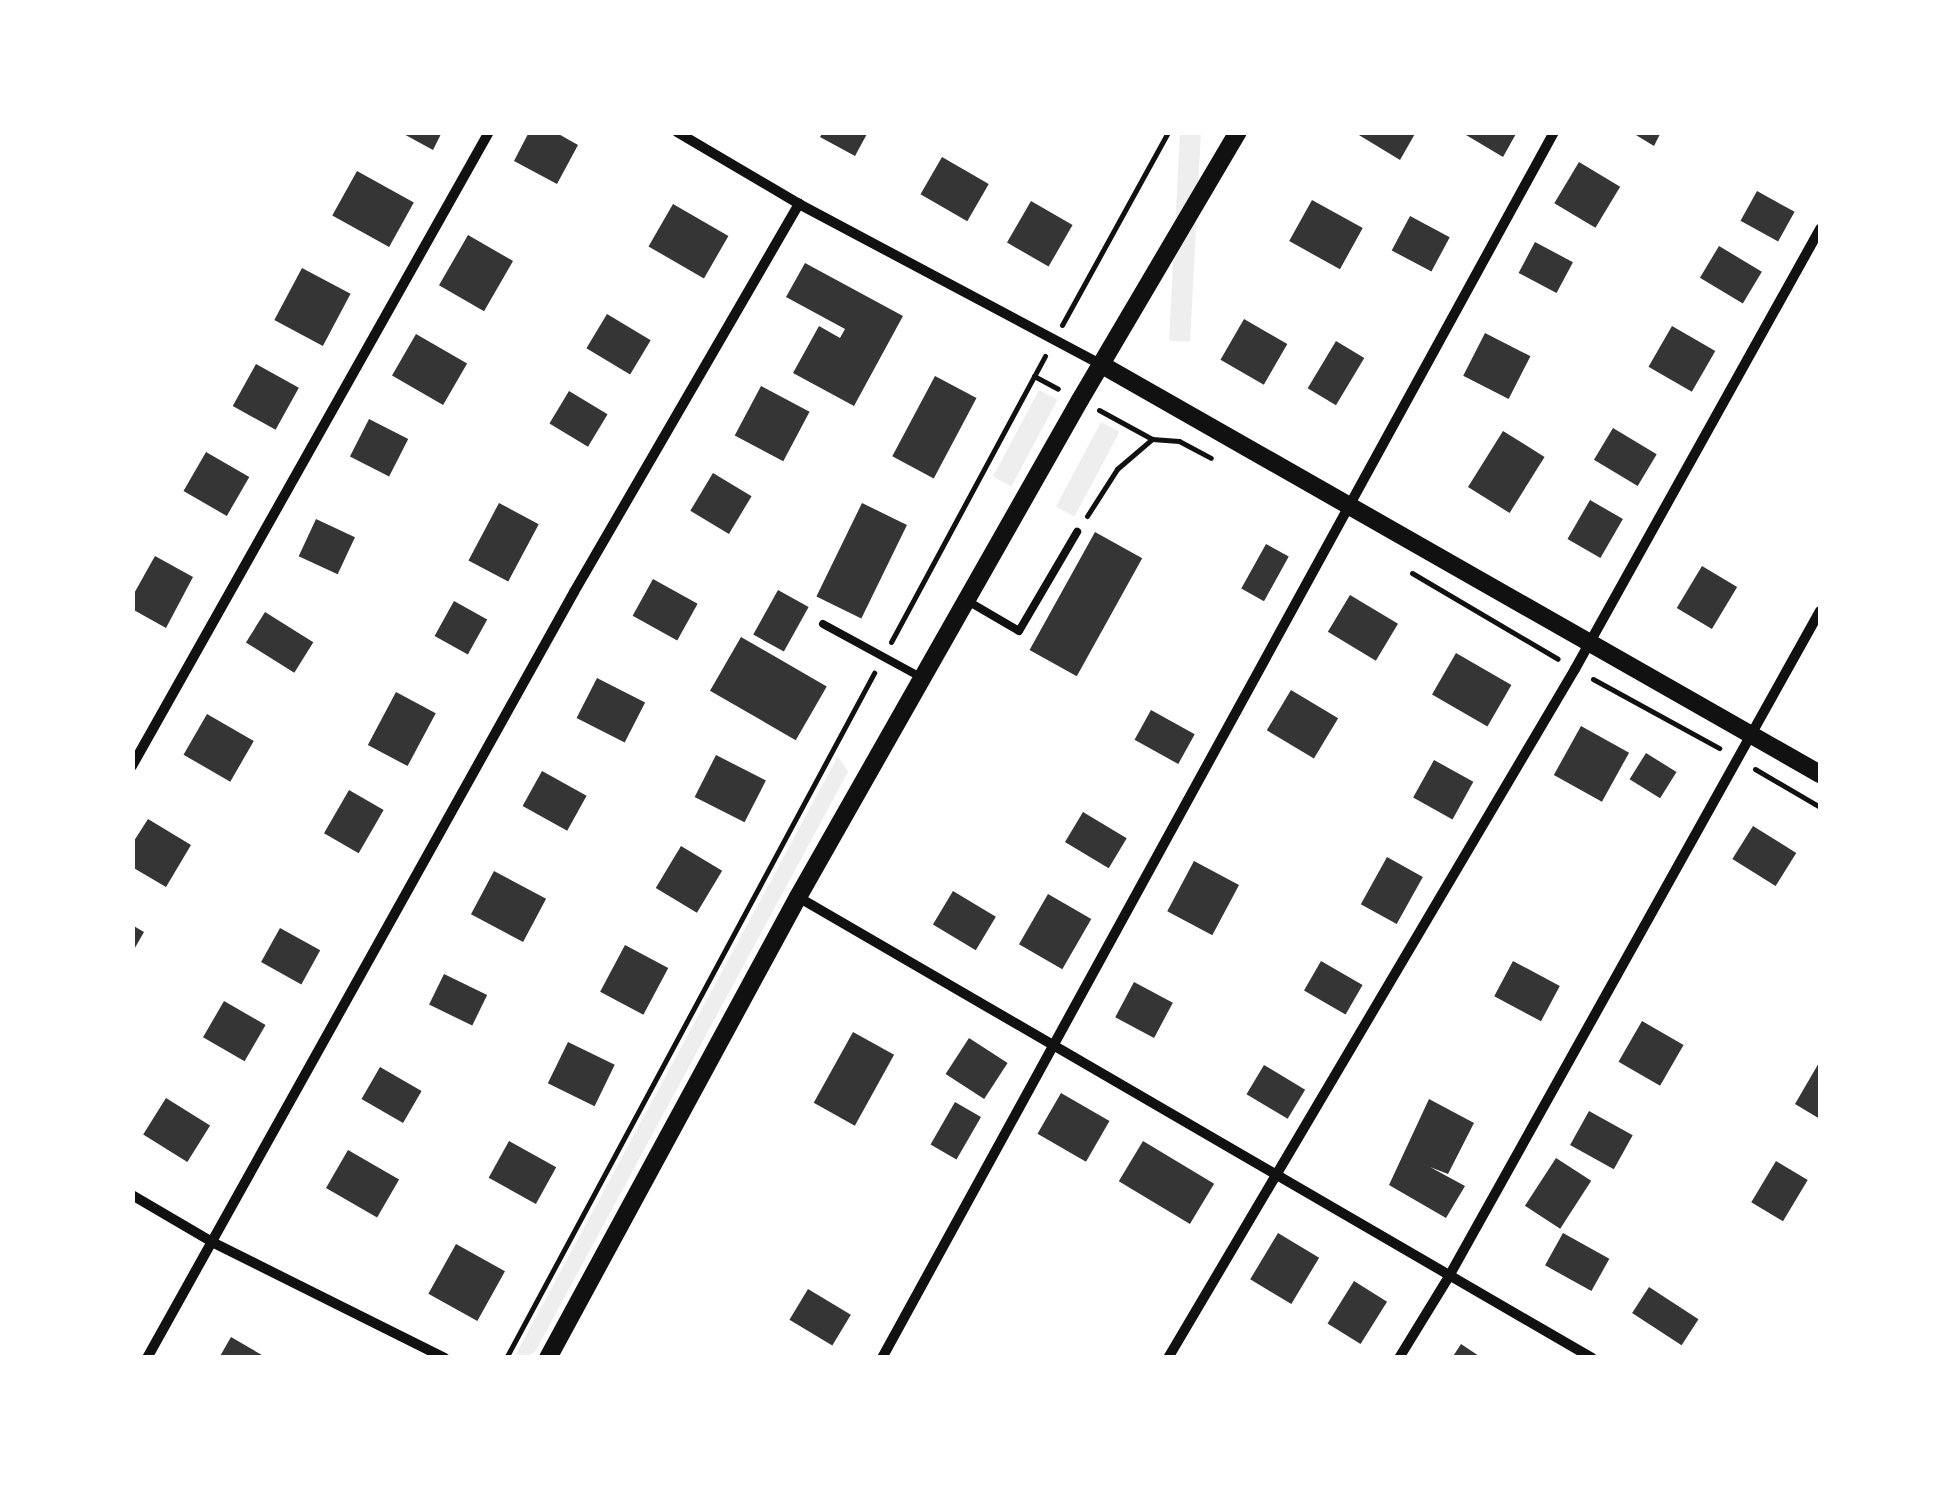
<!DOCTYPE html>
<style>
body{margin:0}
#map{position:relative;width:1953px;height:1490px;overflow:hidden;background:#fff;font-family:"Fira Sans Condensed",sans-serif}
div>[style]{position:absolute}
.green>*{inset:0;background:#eee;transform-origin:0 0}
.building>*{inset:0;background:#353535;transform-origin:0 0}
.path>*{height:5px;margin:-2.5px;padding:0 2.5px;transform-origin:2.5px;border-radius:2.5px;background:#111}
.service>*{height:8px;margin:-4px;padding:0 4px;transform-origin:4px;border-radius:4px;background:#111}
.minor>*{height:10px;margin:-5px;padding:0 5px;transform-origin:5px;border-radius:5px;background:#111}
.tertiary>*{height:18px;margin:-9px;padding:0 9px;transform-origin:9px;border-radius:9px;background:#111}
span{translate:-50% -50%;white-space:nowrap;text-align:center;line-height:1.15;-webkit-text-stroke:10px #fff;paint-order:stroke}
.frame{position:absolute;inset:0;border:135px solid #fff;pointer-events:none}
</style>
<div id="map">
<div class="green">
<div style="left:1180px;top:132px;width:21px;height:209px;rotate:3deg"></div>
<div style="left:1039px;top:390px;width:21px;height:98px;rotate:28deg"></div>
<div style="left:1101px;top:422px;width:21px;height:96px;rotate:28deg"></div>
<div style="clip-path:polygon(838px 756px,848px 772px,535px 1352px,526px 1357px,516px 1354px)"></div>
</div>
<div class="building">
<div style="clip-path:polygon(400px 132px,442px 132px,433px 150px)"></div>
<div style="clip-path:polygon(529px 132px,555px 132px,578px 145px,557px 184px,514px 161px)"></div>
<div style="clip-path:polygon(823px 132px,868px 132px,855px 156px,820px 137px)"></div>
<div style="clip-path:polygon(1354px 132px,1416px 132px,1400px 160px)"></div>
<div style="clip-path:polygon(1461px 132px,1517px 132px,1503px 157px)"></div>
<div style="clip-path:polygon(1631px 132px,1661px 132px,1654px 146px)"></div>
<div style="left:942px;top:157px;width:54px;height:43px;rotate:30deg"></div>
<div style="left:1579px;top:162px;width:48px;height:48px;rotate:31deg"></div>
<div style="left:357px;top:171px;width:65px;height:51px;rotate:29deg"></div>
<div style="left:1757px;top:191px;width:43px;height:34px;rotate:29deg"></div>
<div style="left:1312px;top:200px;width:58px;height:47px;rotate:29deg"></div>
<div style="left:1031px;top:201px;width:48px;height:48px;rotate:30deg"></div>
<div style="left:673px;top:204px;width:64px;height:49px;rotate:30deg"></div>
<div style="left:1410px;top:216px;width:45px;height:39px;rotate:28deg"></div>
<div style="left:468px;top:235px;width:52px;height:58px;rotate:30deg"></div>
<div style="left:1535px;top:242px;width:43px;height:35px;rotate:28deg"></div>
<div style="left:1719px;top:246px;width:50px;height:37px;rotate:31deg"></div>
<div style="clip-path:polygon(805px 263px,903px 316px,854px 406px,793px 373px,819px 326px,840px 338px,845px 329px,786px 297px)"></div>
<div style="left:302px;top:268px;width:55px;height:59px;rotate:28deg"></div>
<div style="left:607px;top:314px;width:51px;height:40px;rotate:31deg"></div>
<div style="left:1244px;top:319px;width:50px;height:47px;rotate:30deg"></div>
<div style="left:1672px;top:326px;width:50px;height:47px;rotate:30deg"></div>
<div style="left:1485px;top:333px;width:51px;height:48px;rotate:27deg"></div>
<div style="left:416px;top:334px;width:59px;height:48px;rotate:30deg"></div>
<div style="left:1336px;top:341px;width:33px;height:55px;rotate:31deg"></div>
<div style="left:256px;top:364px;width:49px;height:48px;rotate:29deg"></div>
<div style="left:935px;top:376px;width:47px;height:91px;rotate:28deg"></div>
<div style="left:761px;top:386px;width:55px;height:56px;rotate:28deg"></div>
<div style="left:569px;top:391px;width:45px;height:38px;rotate:31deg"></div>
<div style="left:369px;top:419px;width:44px;height:42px;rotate:27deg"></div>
<div style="left:1613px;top:428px;width:51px;height:37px;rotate:31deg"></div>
<div style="left:1503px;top:431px;width:49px;height:66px;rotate:32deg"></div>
<div style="left:206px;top:452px;width:50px;height:45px;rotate:30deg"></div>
<div style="left:713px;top:473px;width:45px;height:44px;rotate:31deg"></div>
<div style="left:1590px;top:500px;width:38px;height:45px;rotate:30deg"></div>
<div style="left:499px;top:503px;width:45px;height:65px;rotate:28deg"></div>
<div style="left:862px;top:503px;width:50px;height:104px;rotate:26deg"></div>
<div style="left:316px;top:519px;width:43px;height:41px;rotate:25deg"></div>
<div style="left:1095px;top:532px;width:54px;height:135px;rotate:29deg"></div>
<div style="left:1266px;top:544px;width:26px;height:51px;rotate:29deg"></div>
<div style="clip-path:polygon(155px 556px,193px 577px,166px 628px,132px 609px,132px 597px)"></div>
<div style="left:1702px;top:566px;width:41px;height:49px;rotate:31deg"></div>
<div style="left:653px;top:579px;width:51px;height:42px;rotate:29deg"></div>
<div style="left:778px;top:590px;width:35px;height:51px;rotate:29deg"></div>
<div style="left:1350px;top:595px;width:56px;height:43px;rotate:31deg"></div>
<div style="left:454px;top:601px;width:38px;height:40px;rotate:29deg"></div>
<div style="left:265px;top:612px;width:57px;height:36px;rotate:32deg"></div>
<div style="left:741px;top:637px;width:99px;height:62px;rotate:30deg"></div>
<div style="left:1456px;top:653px;width:64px;height:48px;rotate:30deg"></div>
<div style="left:597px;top:678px;width:54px;height:45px;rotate:27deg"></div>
<div style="left:1291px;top:690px;width:55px;height:47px;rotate:31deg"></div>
<div style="left:396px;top:692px;width:45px;height:60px;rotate:28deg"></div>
<div style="left:1151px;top:710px;width:50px;height:34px;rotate:29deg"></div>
<div style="left:207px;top:714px;width:54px;height:47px;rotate:30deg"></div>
<div style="left:1581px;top:726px;width:55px;height:56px;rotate:29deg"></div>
<div style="left:1646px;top:753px;width:36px;height:31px;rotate:32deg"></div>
<div style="left:716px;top:755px;width:56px;height:47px;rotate:27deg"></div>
<div style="left:1434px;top:760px;width:45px;height:43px;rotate:29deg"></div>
<div style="left:542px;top:771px;width:51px;height:40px;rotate:29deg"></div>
<div style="left:349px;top:790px;width:40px;height:50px;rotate:30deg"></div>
<div style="left:1083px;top:812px;width:51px;height:35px;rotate:31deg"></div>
<div style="clip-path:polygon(148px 819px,191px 845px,166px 887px,132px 867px,132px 844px)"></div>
<div style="left:1753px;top:826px;width:51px;height:39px;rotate:32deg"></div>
<div style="left:681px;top:846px;width:48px;height:49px;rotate:31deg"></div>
<div style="left:1387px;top:857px;width:41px;height:54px;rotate:29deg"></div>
<div style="left:1194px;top:861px;width:51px;height:57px;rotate:28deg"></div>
<div style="left:494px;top:871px;width:59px;height:49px;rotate:28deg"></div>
<div style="left:953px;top:891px;width:50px;height:39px;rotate:31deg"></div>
<div style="left:1048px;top:894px;width:50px;height:58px;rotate:30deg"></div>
<div style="clip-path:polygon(132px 925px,144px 932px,132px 953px)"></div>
<div style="left:280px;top:928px;width:46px;height:39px;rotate:29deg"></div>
<div style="left:625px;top:945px;width:49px;height:53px;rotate:28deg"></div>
<div style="left:1321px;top:961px;width:48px;height:34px;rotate:30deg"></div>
<div style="left:1513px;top:961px;width:53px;height:40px;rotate:28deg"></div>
<div style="left:444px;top:974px;width:48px;height:34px;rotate:26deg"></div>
<div style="left:1134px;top:982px;width:44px;height:40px;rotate:28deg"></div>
<div style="left:224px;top:1001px;width:48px;height:42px;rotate:30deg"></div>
<div style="left:1642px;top:1021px;width:48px;height:47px;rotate:30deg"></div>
<div style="left:853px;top:1032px;width:47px;height:81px;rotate:29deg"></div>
<div style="left:969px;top:1038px;width:46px;height:43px;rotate:33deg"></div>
<div style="left:568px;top:1042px;width:52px;height:46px;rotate:26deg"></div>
<div style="clip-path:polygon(1820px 1061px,1820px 1119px,1795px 1104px)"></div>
<div style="left:1264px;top:1065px;width:48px;height:34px;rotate:31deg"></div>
<div style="left:380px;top:1067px;width:48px;height:37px;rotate:30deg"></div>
<div style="left:1061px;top:1093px;width:56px;height:47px;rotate:30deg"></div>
<div style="left:166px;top:1098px;width:52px;height:43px;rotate:32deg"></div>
<div style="clip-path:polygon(1429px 1099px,1474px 1123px,1448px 1174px,1430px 1167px,1465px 1186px,1446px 1218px,1389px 1185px)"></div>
<div style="left:955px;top:1102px;width:30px;height:49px;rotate:30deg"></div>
<div style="left:1589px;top:1111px;width:50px;height:39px;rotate:29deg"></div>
<div style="left:509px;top:1141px;width:54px;height:42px;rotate:29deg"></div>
<div style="left:1143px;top:1141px;width:83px;height:47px;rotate:31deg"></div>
<div style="left:348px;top:1150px;width:59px;height:44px;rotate:30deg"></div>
<div style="left:1556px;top:1158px;width:42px;height:57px;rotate:33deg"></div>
<div style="left:1776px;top:1161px;width:37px;height:48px;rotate:31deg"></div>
<div style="left:1278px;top:1233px;width:48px;height:54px;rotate:31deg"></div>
<div style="left:1563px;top:1233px;width:53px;height:37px;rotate:29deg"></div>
<div style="left:456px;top:1244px;width:56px;height:57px;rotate:29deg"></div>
<div style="left:1354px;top:1281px;width:39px;height:50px;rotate:32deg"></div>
<div style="left:1649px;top:1287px;width:59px;height:31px;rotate:33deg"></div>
<div style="left:808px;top:1289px;width:50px;height:36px;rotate:31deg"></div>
<div style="clip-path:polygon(231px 1337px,267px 1358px,219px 1358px)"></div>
<div style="clip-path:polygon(1461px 1344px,1482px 1358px,1452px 1358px)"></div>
</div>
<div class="path">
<div style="left:1062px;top:325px;width:220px;rotate:-61.2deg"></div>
<div style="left:1034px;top:376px;width:27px;rotate:28deg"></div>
<div style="left:1099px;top:410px;width:60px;rotate:28.7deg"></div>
<div style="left:1152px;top:439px;width:27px;rotate:4deg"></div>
<div style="left:1179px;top:441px;width:36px;rotate:28deg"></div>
<div style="left:1087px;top:516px;width:56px;rotate:-57.4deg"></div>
<div style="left:1117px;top:469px;width:46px;rotate:-40.6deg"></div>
<div style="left:1412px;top:573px;width:169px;rotate:30.5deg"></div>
<div style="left:891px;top:642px;width:325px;rotate:-61.7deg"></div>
<div style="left:1593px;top:679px;width:144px;rotate:28.7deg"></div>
<div style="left:1755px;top:769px;width:75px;rotate:30.3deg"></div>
<div style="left:506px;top:1358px;width:778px;rotate:-61.75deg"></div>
</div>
<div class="service">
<div style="left:966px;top:600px;width:61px;rotate:30.3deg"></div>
<div style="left:1019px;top:631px;width:115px;rotate:-59.6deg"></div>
<div style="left:823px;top:624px;width:113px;rotate:28.6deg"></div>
</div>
<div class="minor">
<div style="left:677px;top:132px;width:142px;rotate:30.5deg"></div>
<div style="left:799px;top:204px;width:343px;rotate:28deg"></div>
<div style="left:132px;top:766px;width:728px;rotate:-60.62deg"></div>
<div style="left:798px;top:897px;width:918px;rotate:30.14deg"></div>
<div style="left:132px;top:1195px;width:93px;rotate:30.4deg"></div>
<div style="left:212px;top:1242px;width:260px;rotate:26.5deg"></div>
<div style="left:147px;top:1358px;width:877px;rotate:-60.86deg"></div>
<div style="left:574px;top:592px;width:449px;rotate:-59.9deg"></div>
<div style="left:882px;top:1358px;width:1398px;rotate:-61.27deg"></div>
<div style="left:1168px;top:1358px;width:800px;rotate:-59.43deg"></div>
<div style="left:1575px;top:669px;width:504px;rotate:-60.89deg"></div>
<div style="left:1399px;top:1358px;width:94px;rotate:-58.5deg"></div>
<div style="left:1448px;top:1278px;width:764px;rotate:-60.85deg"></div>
</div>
<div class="tertiary">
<div style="left:1102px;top:365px;width:826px;rotate:29.67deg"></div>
<div style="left:548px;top:1358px;width:524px;rotate:-61.53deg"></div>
<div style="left:798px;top:897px;width:571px;rotate:-60.43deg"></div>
<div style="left:1080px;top:400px;width:311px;rotate:-59.5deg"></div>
</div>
<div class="frame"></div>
</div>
